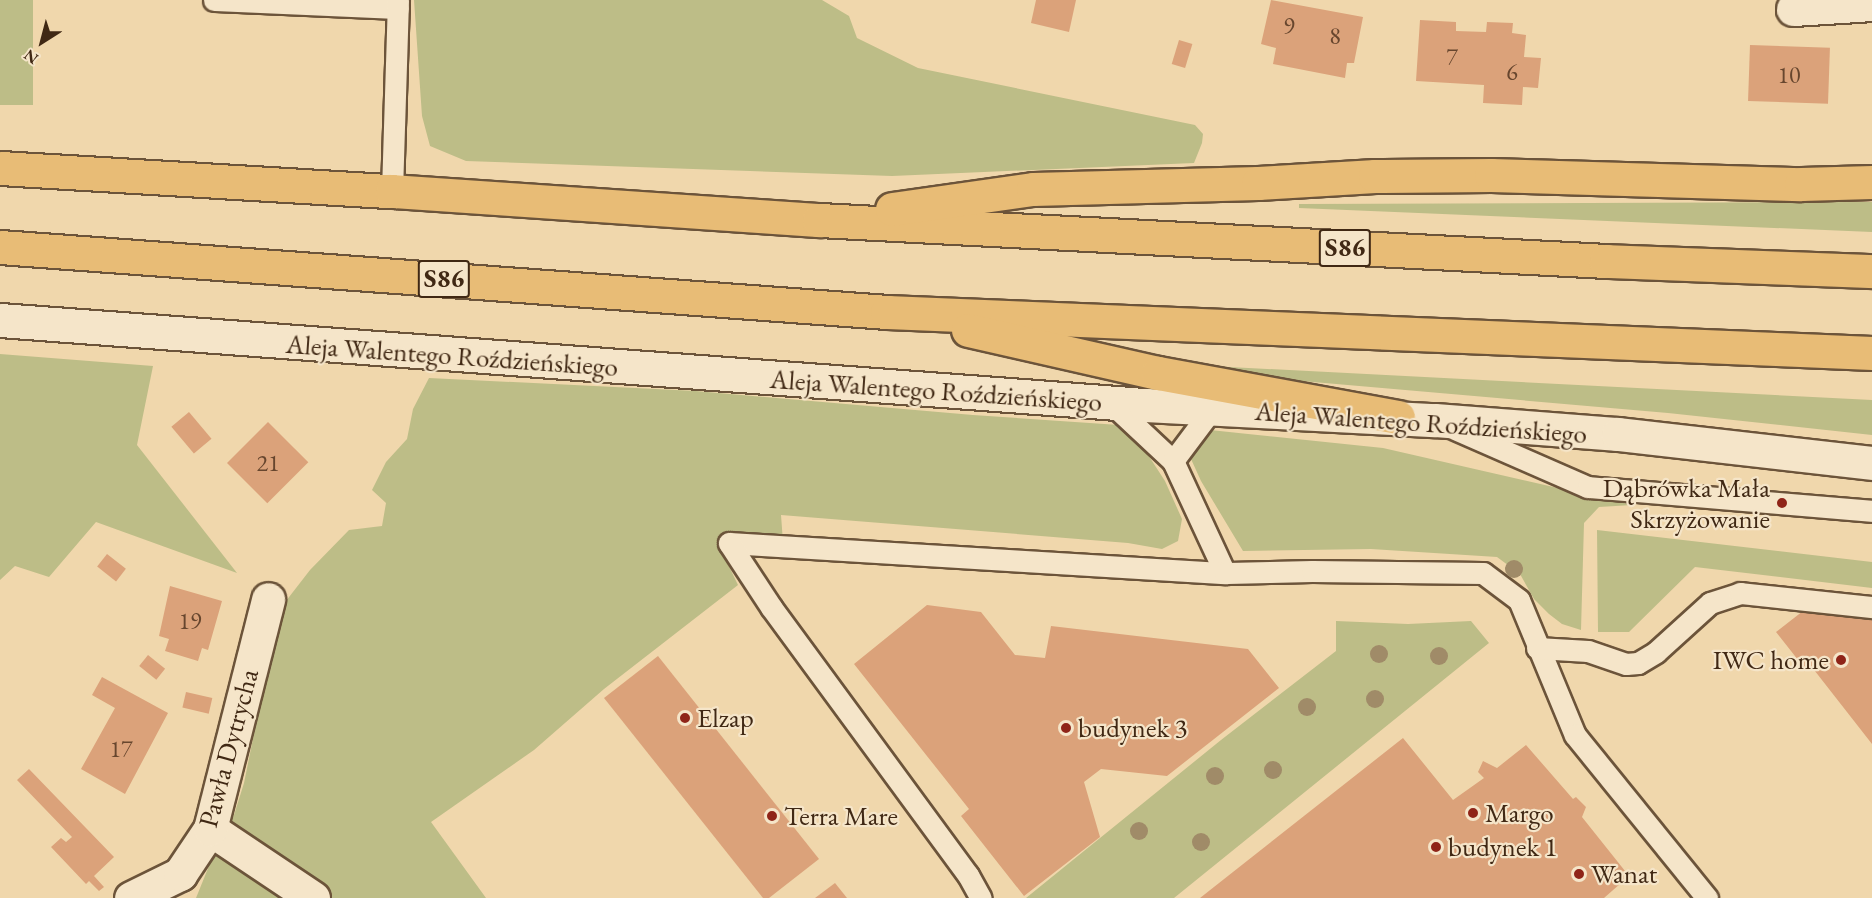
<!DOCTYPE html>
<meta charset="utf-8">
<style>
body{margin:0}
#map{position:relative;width:1872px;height:898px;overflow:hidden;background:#f0d7ac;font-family:"EB Garamond",serif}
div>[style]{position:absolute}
.green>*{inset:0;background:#bdbd87;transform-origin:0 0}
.building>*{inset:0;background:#dba27a;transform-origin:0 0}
.roads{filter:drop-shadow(2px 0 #6c543a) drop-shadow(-2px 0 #6c543a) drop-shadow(0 2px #6c543a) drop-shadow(0 -2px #6c543a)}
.lane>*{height:21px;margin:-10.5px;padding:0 10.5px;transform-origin:10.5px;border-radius:10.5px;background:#f5e5c9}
.street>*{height:33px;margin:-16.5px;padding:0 16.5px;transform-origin:16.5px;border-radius:16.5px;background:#f5e5c9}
.secondary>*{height:33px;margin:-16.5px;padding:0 16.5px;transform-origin:16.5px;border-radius:16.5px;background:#f5e5c9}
.highway>*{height:33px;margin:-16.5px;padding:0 16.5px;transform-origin:16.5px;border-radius:16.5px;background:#e8bc76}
.trees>*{width:18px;height:18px;margin:-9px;border-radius:50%;background:#a08b68}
.dots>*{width:16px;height:16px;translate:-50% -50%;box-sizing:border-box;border:3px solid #f5e5c9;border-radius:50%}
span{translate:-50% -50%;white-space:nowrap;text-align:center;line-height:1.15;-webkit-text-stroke:4.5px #f5e5c9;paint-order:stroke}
.number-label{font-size:24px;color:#67462e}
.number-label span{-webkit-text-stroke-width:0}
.shield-label span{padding:2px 4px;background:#f5e5c9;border:2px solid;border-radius:4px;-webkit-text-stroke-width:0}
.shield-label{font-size:26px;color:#402814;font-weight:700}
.street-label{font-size:27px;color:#402814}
.poi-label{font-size:27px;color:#402814}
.right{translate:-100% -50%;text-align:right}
.left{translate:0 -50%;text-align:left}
.north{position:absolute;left:12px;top:12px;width:60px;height:60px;-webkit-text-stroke:4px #f5e5c9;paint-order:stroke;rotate:216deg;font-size:16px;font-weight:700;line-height:24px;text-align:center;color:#402814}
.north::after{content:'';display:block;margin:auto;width:21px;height:27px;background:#402814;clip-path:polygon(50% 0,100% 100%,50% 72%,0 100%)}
</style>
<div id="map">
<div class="green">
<div style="left:0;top:0;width:33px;height:105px"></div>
<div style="clip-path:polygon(414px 0,822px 0,849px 16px,857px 38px,918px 68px,1195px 125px,1203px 134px,1202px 143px,1194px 163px,892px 176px,466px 161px,430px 146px,422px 116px)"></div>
<div style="clip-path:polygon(1872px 202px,1872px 232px,1299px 208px,1299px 204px)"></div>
<div style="clip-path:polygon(0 354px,153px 366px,137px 445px,237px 573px,96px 522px,49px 577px,15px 566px,0 580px)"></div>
<div style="clip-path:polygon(1210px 366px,1872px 400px,1872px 435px,1668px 413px,1257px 377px)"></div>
<div style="clip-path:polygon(429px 378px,696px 391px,973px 415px,1119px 425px,1141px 444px,1165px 481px,1182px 519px,1178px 541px,1162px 549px,1128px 543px,781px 515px,783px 542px,723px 544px,723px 554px,738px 585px,604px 689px,534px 750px,431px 822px,486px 898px,196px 898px,215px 851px,234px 815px,244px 783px,279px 610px,310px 570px,349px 530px,382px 526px,386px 503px,372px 490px,386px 462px,407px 439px,413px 409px)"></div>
<div style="clip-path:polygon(1210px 430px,1383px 448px,1632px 505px,1599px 507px,1584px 523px,1581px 630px,1562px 624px,1549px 614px,1534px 599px,1520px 574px,1497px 557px,1371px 549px,1243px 551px,1201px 481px,1191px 459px)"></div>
<div style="clip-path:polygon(1597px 530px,1872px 562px,1872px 588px,1695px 567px,1629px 632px,1598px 632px)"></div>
<div style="clip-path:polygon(1336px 621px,1408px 624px,1471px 621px,1489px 643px,1174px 898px,1026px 898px,1221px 740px,1336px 651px)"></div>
</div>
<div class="building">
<div style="clip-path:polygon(1036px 0,1076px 0,1069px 32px,1031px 23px)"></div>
<div style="clip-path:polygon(1271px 0,1363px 17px,1354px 63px,1347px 63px,1345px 78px,1273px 64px,1276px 48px,1261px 44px)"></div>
<div style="clip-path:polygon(1420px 20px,1456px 22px,1456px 31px,1486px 32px,1487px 22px,1513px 23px,1512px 33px,1526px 35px,1524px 57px,1541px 58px,1538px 88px,1523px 87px,1522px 105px,1483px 103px,1484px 85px,1416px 81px)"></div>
<div style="left:1179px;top:40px;width:14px;height:25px;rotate:17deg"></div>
<div style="left:1750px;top:45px;width:80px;height:56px;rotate:2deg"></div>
<div style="left:189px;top:412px;width:35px;height:23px;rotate:50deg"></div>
<div style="left:268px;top:422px;width:57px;height:58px;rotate:45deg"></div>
<div style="left:107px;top:554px;width:24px;height:16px;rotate:38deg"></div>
<div style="clip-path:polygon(170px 586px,222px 601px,208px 650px,202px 648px,198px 661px,165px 651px,169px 639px,159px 636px)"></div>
<div style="clip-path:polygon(927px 605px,981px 612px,1015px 655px,1045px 658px,1051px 626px,1248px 649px,1279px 688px,1167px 776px,1101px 769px,1084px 782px,1100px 837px,1024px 896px,961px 816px,969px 809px,854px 664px)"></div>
<div style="clip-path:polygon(1803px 611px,1872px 620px,1872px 744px,1811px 666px,1806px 670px,1776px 632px)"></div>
<div style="left:148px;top:655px;width:22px;height:14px;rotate:39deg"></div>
<div style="clip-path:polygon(658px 656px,819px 859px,769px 898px,763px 898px,604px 698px)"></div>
<div style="clip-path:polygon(102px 677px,168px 713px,125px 794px,81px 769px,115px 708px,92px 695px)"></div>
<div style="left:186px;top:692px;width:27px;height:16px;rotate:13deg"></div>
<div style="clip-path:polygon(1403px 738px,1453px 800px,1484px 778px,1478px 772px,1483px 761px,1497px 768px,1526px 745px,1573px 799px,1576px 797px,1586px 807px,1582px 817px,1629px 876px,1604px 898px,1200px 898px)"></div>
<div style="clip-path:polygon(29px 769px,114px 857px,94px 876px,104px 887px,99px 891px,89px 881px,86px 884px,51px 847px,61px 838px,66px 842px,72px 837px,17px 780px)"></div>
<div style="clip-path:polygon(835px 883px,847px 898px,815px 898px)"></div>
</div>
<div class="roads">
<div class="lane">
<div style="left:214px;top:0;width:184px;rotate:2.5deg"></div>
<div style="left:392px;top:191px;width:191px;rotate:-88.2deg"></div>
<div style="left:1111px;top:403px;width:85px;rotate:43.1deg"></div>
<div style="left:1173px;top:461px;width:123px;rotate:65.1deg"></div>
<div style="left:1455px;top:429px;width:145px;rotate:23.6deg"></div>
<div style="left:1588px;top:487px;width:285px;rotate:4.8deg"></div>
<div style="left:1173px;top:461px;width:65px;rotate:-53.1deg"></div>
<div style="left:729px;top:543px;width:497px;rotate:3.5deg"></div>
<div style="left:1225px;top:573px;width:87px;rotate:-1.3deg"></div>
<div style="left:1312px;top:571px;width:171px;rotate:0.7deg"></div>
<div style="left:1483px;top:573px;width:45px;rotate:36.9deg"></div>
<div style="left:1519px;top:600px;width:146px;rotate:67.5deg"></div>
<div style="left:1575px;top:735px;width:210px;rotate:51deg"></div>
<div style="left:729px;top:543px;width:77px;rotate:56.7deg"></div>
<div style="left:771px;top:607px;width:333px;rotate:53.7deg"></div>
<div style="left:968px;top:875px;width:26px;rotate:61deg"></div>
<div style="left:1537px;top:648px;width:51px;rotate:3.4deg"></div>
<div style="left:1588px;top:651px;width:40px;rotate:18.9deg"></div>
<div style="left:1626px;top:664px;width:12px;rotate:-5deg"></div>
<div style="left:1638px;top:663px;width:21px;rotate:-31deg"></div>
<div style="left:1656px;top:652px;width:73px;rotate:-42.2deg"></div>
<div style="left:1710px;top:603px;width:32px;rotate:-18deg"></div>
<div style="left:1740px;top:593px;width:133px;rotate:6.1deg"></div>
</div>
<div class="street">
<div style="left:1793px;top:9px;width:79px;rotate:-3.6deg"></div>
<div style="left:210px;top:829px;width:124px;rotate:33.8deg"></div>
<div style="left:131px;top:898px;width:55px;rotate:-26.1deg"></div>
<div style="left:180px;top:874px;width:54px;rotate:-56.3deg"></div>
<div style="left:210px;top:829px;width:237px;rotate:-75.8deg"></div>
</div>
<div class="secondary">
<div style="left:0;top:320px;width:1148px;rotate:4.25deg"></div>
<div style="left:1145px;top:405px;width:290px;rotate:3deg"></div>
<div style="left:1435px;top:420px;width:184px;rotate:4.4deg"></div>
<div style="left:1618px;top:434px;width:256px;rotate:6.5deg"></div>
</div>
<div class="highway">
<div style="left:0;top:168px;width:393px;rotate:3.4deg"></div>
<div style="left:392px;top:191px;width:428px;rotate:3.9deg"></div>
<div style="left:819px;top:220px;width:788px;rotate:2.98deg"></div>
<div style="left:1606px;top:261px;width:266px;rotate:2.2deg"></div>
<div style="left:892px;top:209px;width:142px;rotate:-8.1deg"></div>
<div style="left:1033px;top:189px;width:225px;rotate:-1.5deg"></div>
<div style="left:1258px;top:183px;width:117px;rotate:-3.4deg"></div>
<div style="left:1375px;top:176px;width:116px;rotate:-0.5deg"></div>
<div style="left:1491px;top:175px;width:310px;rotate:1.7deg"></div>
<div style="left:1801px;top:184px;width:71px;rotate:-1.6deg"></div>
<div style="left:0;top:247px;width:889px;rotate:4.19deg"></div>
<div style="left:887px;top:312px;width:986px;rotate:2.38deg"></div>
<div style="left:968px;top:330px;width:195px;rotate:12.8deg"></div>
<div style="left:1158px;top:373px;width:244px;rotate:10.4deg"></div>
</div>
</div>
<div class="trees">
<div style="left:1514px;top:569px"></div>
<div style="left:1379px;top:654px"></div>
<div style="left:1439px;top:656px"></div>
<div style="left:1375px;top:699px"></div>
<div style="left:1307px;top:707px"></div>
<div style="left:1273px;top:770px"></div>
<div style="left:1215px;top:776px"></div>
<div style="left:1139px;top:831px"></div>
<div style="left:1201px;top:842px"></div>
</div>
<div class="dots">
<div style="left:1782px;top:503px;background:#8f2418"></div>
<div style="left:1841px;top:660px;background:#8f2418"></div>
<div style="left:685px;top:718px;background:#8f2418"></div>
<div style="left:1066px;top:728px;background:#8f2418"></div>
<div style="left:1473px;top:813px;background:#8f2418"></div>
<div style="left:772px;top:816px;background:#8f2418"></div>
<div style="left:1436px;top:847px;background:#8f2418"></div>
<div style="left:1579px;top:874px;background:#8f2418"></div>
</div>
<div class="number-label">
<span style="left:1289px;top:26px">9</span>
<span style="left:1335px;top:36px">8</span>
<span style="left:1452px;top:57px">7</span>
<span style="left:1512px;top:72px">6</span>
<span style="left:1789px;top:75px">10</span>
<span style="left:268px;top:463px">21</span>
<span style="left:190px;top:621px">19</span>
<span style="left:121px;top:749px">17</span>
</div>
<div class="shield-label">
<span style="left:1345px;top:248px">S86</span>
<span style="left:444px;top:279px">S86</span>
</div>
<div class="street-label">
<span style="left:452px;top:355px;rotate:4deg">Aleja Walentego Roździeńskiego</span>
<span style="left:936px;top:390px;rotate:4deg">Aleja Walentego Roździeńskiego</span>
<span style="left:1421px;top:422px;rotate:4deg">Aleja Walentego Roździeńskiego</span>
<span style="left:228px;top:748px;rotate:-75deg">Pawła Dytrycha</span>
</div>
<div class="poi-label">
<span class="right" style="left:1770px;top:503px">Dąbrówka Mała<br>Skrzyżowanie</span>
<span class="right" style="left:1829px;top:660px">IWC home</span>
<span class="left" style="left:697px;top:718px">Elzap</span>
<span class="left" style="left:1078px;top:728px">budynek 3</span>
<span class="left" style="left:1485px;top:813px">Margo</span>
<span class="left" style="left:784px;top:816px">Terra Mare</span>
<span class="left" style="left:1448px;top:847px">budynek 1</span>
<span class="left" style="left:1591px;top:874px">Wanat</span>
</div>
<div class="north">N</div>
</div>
